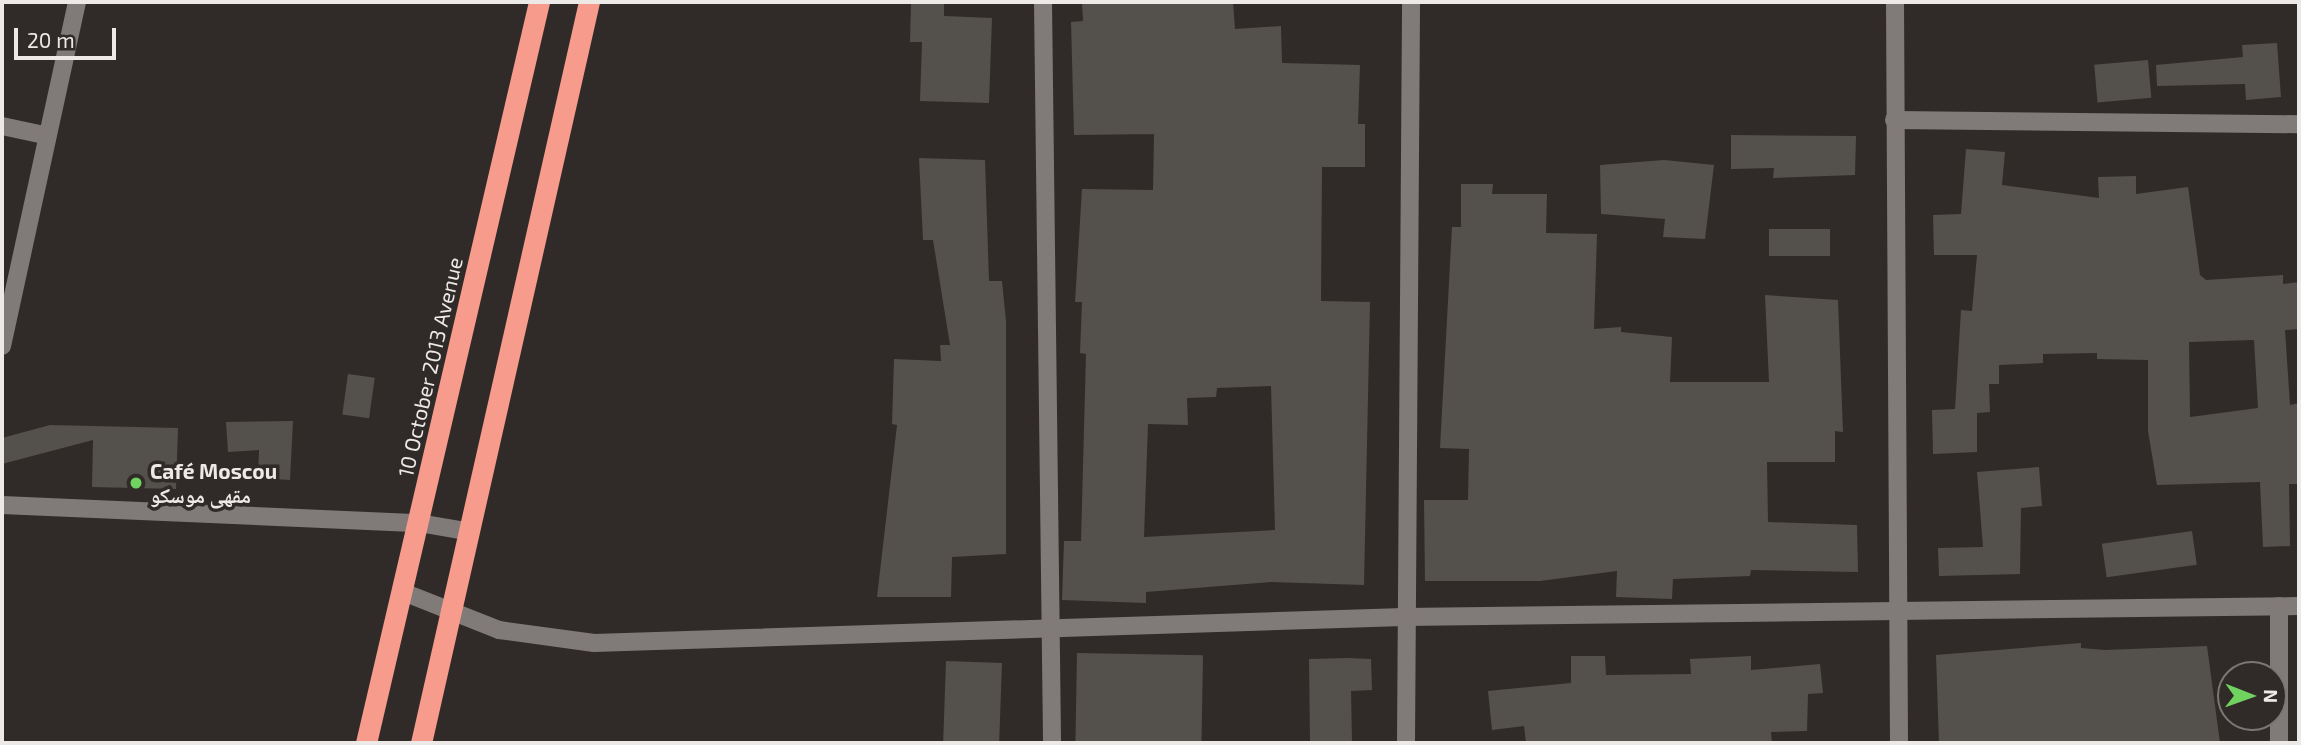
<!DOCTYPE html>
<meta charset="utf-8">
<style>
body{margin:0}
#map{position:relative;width:2301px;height:745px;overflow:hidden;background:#302b29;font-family:"Exo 2","Noto Naskh Arabic",sans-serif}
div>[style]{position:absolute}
.building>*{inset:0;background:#54504c;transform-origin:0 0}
.street>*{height:18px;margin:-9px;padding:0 9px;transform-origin:9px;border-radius:9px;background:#807a78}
.highway>*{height:21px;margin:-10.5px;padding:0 10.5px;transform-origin:10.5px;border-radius:10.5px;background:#f79b8c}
.dots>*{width:19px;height:19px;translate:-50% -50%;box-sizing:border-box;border:4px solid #302b29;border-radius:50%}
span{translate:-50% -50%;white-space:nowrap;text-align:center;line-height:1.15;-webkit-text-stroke:7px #302b29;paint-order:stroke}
.street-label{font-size:21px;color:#ece9e7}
.poi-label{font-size:21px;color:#ece9e7;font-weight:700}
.left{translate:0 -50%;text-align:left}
.frame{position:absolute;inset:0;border:4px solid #ece9e7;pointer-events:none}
.north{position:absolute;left:2217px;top:661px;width:70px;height:70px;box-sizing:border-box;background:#302b29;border:2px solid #7b7775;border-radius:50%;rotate:91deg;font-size:19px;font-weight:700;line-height:28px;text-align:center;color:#ece9e7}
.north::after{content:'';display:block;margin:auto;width:24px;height:32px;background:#70d35f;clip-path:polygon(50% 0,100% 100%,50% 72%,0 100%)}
.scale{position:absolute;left:14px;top:28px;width:102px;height:32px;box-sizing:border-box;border:4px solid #ece9e7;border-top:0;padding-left:9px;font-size:21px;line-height:24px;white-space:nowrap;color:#ece9e7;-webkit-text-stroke:5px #302b29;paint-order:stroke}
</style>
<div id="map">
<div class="building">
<div style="clip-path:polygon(911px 2px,944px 2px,944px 16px,992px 18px,989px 103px,920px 101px,922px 42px,910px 42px)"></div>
<div style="clip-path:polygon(evenodd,1082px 2px,1233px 2px,1235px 29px,1281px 26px,1282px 63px,1360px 65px,1358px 124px,1365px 124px,1365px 167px,1322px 167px,1321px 301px,1370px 302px,1364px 585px,1271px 582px,1146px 592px,1146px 603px,1062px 600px,1064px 541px,1081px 541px,1086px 354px,1080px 353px,1082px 302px,1075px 302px,1082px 189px,1153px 190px,1154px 134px,1074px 135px,1071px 22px,1083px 21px,1082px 2px,1271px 386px,1275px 530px,1144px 537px,1148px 424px,1188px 425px,1187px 398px,1216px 397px,1217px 388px,1271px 386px)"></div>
<div style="clip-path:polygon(2277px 43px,2281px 97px,2246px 100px,2245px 84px,2157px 86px,2156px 65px,2243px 57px,2242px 45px)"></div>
<div style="left:2148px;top:60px;width:38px;height:54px;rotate:85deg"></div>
<div style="clip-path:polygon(1731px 135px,1856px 136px,1855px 175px,1773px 178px,1774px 168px,1731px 169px)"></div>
<div style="clip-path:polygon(evenodd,1966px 149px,2005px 152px,2002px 185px,2099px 198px,2098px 177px,2136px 176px,2136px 194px,2188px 187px,2200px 275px,2206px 280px,2283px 275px,2283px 284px,2299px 282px,2299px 329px,2285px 330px,2290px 405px,2299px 403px,2299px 484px,2289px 484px,2290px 546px,2263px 547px,2260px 482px,2157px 485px,2148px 431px,2148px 360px,2097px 359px,2097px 353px,2043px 354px,2043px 363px,1999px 365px,1999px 384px,1989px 384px,1990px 412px,1977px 413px,1977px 452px,1933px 454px,1932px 410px,1955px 409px,1961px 310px,1972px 311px,1977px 255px,1934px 255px,1933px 215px,1961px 214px,1966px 149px,2254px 340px,2258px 408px,2190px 417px,2189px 342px,2254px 340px)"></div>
<div style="clip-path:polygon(919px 158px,985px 160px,989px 281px,1002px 281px,1006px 321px,1006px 554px,952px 557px,951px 597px,877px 597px,897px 425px,892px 424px,894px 359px,941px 361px,940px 345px,950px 345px,933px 240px,923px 240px)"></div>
<div style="clip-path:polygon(1664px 160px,1714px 165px,1705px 239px,1663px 237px,1665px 219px,1601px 214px,1600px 165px)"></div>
<div style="clip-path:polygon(1461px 184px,1493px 184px,1492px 194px,1547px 194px,1546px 233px,1597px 234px,1594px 329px,1621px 327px,1621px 332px,1672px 337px,1670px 382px,1769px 382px,1765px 295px,1838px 300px,1843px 432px,1835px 431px,1835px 462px,1767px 462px,1768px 522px,1857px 525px,1858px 572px,1751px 570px,1750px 576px,1673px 579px,1672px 599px,1616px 597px,1617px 571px,1540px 581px,1425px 581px,1424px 500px,1468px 500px,1469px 449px,1440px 448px,1452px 227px,1461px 227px)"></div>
<div style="left:1830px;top:229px;width:27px;height:61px;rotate:90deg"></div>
<div style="left:348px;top:374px;width:27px;height:41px;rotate:8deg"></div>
<div style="clip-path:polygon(293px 421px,290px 480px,258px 478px,259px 450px,228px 452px,226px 422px)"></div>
<div style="clip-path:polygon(50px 425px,178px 428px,176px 489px,92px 487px,93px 440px,2px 464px,2px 438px)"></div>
<div style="clip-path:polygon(2039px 467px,2042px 506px,2021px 508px,2020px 574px,1939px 576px,1938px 548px,1983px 547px,1977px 472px)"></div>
<div style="left:2192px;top:531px;width:34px;height:91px;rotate:82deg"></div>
<div style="clip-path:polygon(2081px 643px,2081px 648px,2105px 650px,2207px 646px,2220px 743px,1939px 743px,1936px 655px)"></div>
<div style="left:1077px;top:653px;width:126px;height:90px;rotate:1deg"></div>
<div style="clip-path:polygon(1571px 656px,1605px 656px,1606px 675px,1691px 674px,1690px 659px,1751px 656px,1751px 670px,1820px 664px,1823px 693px,1808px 694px,1807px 731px,1771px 732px,1772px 743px,1526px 743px,1524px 726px,1492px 730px,1488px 691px,1571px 683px)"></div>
<div style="clip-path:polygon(1348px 658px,1371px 659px,1372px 690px,1351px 691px,1352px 742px,1310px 742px,1309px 659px)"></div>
<div style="left:946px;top:661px;width:56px;height:82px;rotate:2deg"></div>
</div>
<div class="street">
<div style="left:1043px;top:2px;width:741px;rotate:89.3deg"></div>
<div style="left:1895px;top:2px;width:741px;rotate:89.69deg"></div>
<div style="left:1894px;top:120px;width:405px;rotate:0.6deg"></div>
<div style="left:2px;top:126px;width:43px;rotate:12.1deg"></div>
<div style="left:2px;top:346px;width:352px;rotate:-77.7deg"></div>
<div style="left:2px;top:505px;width:417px;rotate:2.5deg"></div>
<div style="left:419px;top:523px;width:48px;rotate:9.7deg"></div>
<div style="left:403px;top:592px;width:103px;rotate:21.6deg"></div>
<div style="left:499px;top:630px;width:96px;rotate:7.8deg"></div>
<div style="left:594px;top:643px;width:810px;rotate:-1.84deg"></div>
<div style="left:1404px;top:617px;width:895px;rotate:-0.7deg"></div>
<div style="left:2279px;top:606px;width:137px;rotate:90deg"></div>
<div style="left:1406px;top:743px;width:741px;rotate:-89.61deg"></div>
</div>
<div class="highway">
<div style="left:366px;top:743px;width:761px;rotate:-76.86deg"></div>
<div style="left:421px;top:743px;width:760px;rotate:-77.23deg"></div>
</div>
<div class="dots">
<div style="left:136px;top:483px;background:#70d35f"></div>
</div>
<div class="street-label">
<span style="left:430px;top:367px;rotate:-77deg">10 October 2013 Avenue</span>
</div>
<div class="poi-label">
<span class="left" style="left:150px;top:483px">Café Moscou<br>مقهى موسكو</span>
</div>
<div class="frame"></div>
<div class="north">N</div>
<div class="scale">20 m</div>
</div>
